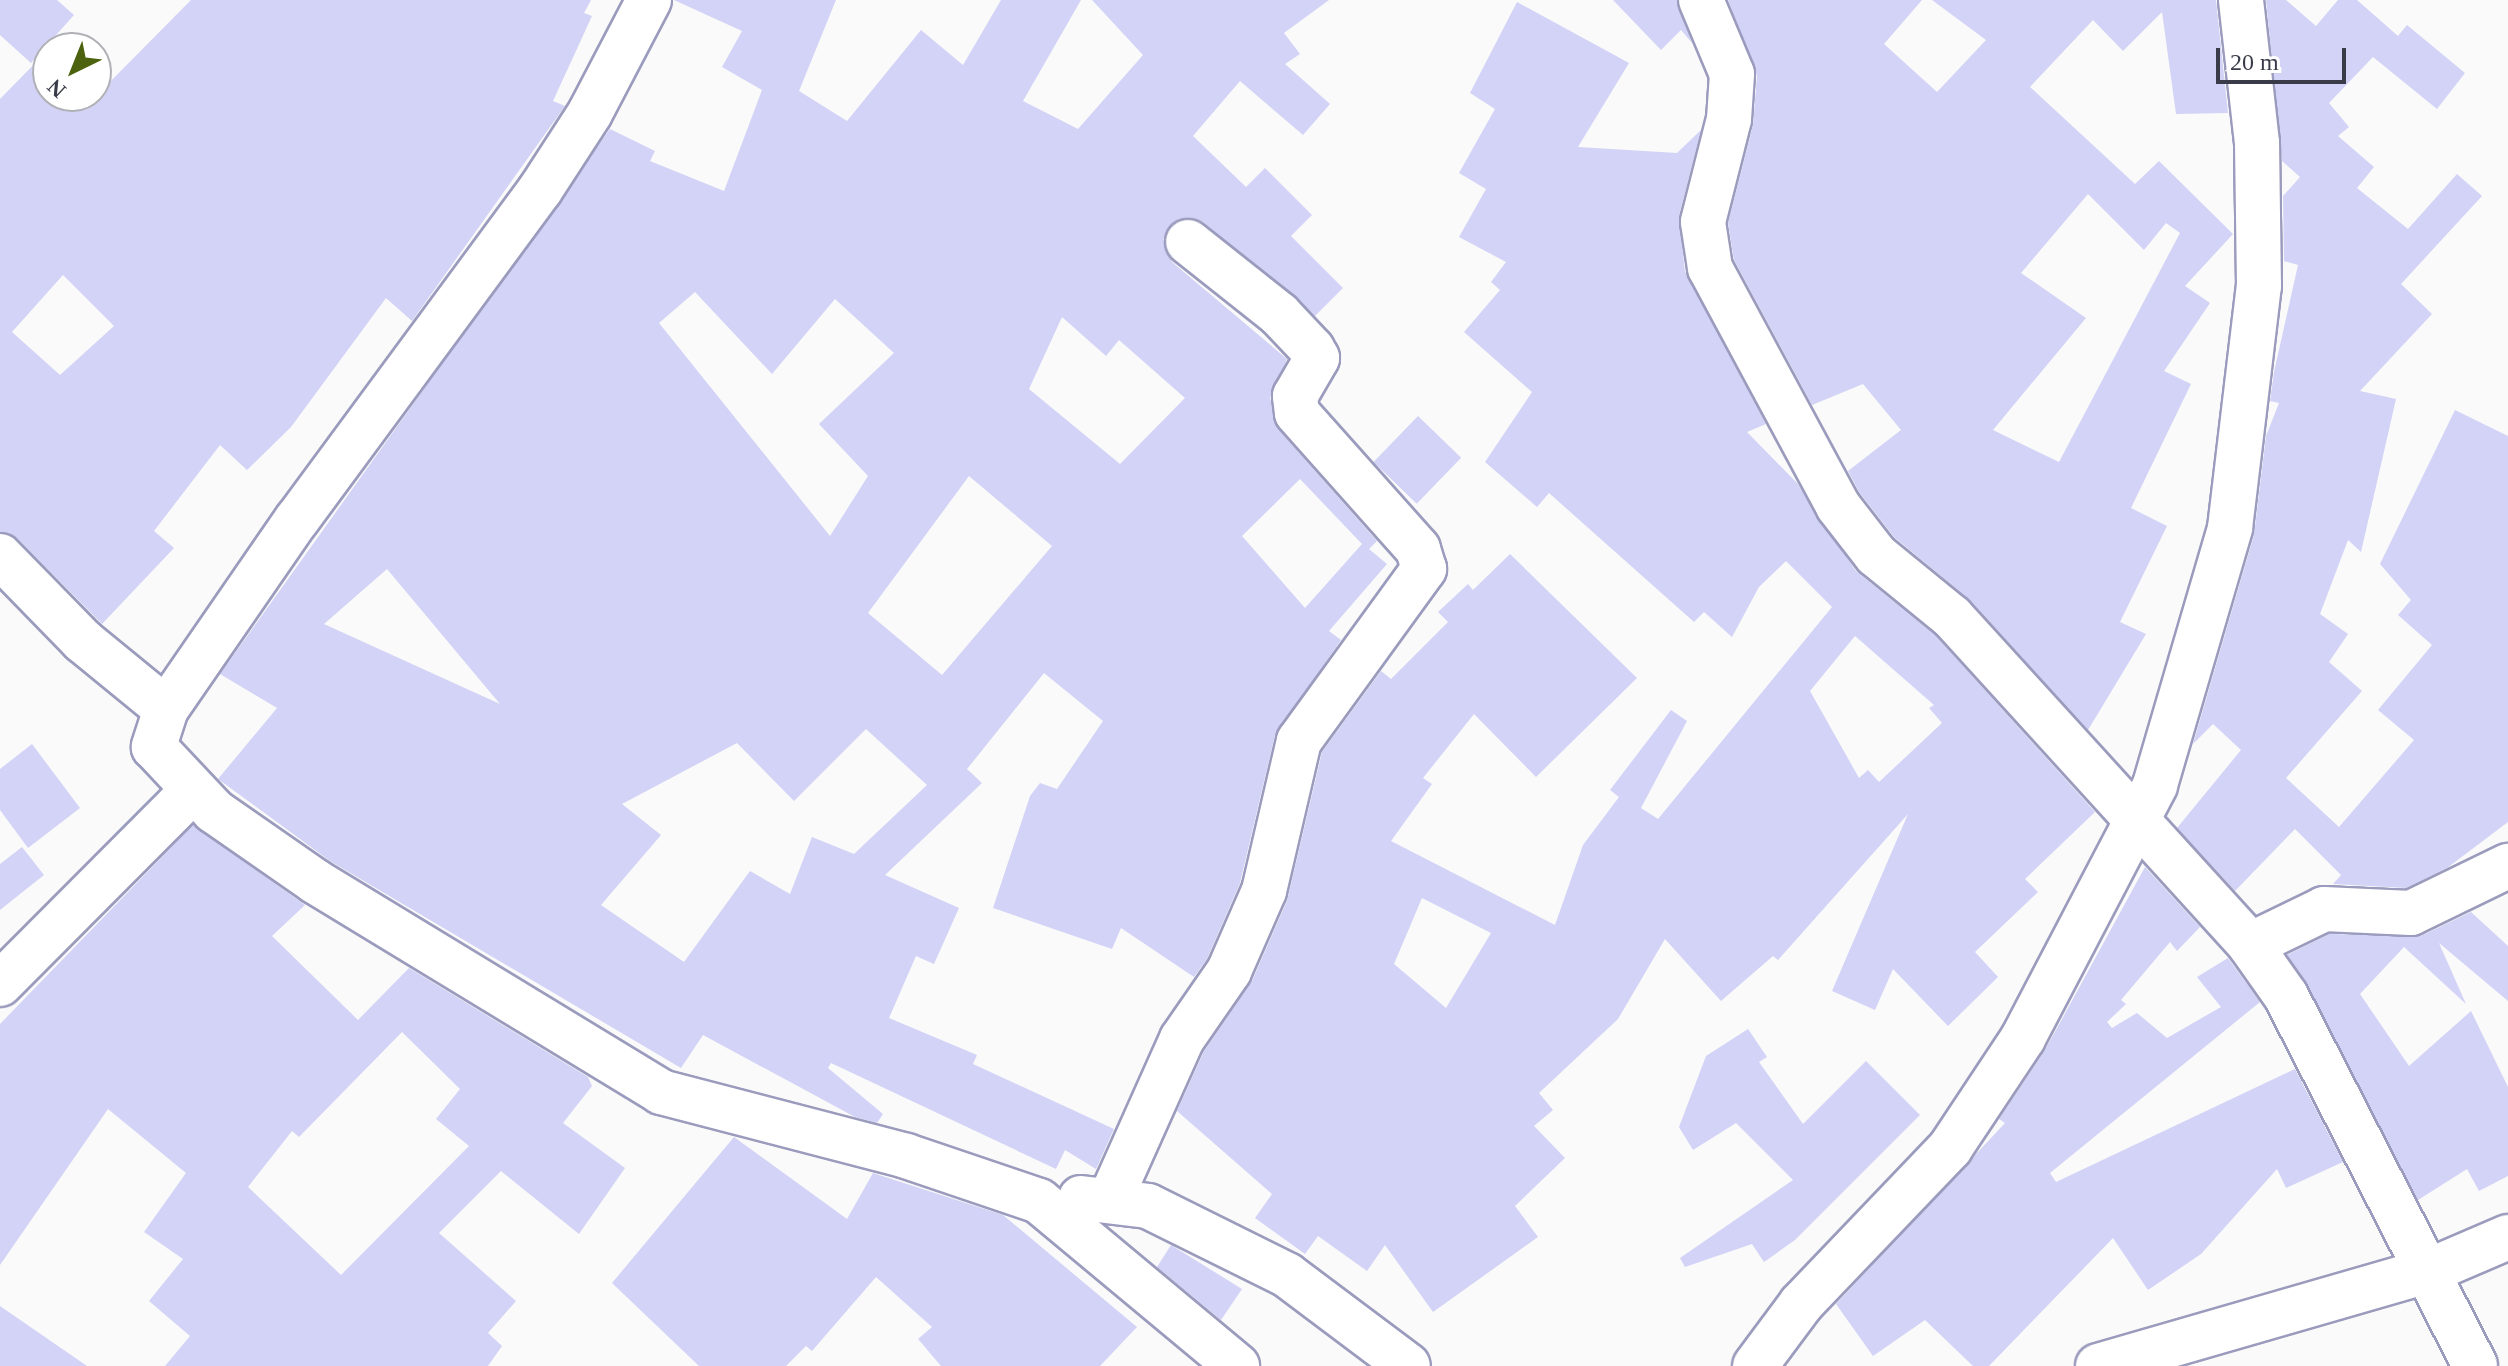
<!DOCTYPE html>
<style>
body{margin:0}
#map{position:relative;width:2508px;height:1366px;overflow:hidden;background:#fafafa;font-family:"Times New Roman",serif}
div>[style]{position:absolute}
.building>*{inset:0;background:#d2d3f6;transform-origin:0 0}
.roads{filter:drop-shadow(2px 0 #9b9bbd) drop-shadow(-2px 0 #9b9bbd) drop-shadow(0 2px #9b9bbd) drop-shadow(0 -2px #9b9bbd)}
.minor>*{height:44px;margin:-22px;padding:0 22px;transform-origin:22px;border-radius:22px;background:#fff}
.major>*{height:44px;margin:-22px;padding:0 22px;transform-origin:22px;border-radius:22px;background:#fff}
span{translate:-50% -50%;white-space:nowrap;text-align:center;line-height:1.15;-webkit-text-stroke:6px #fff;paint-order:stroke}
.north{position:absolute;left:32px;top:32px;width:80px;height:80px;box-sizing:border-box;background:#fff;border:2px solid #b0b1b6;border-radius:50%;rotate:223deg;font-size:22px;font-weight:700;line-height:32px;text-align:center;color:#3a3b49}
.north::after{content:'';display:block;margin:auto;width:28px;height:36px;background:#4c620e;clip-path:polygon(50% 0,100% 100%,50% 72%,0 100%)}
.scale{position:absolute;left:2216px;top:48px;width:130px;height:36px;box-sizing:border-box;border:4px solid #3a3b49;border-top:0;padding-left:10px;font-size:24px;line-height:28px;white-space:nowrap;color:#3a3b49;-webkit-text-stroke:6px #fff;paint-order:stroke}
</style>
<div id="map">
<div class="building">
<div style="clip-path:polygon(0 0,57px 0,74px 15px,31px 63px,0 35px)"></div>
<div style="clip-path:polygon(evenodd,191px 0,591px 0,584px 13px,592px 16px,553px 101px,565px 106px,412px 321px,386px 298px,291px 427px,247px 470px,220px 445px,154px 531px,174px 548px,102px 624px,18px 539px,0 532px,0 99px,48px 50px,48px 96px,96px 96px,191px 0,63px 275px,114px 326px,60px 375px,12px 332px,63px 275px)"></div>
<div style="clip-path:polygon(evenodd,674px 0,836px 0,799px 91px,847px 121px,921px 30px,963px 65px,1001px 0,1081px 0,1023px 101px,1078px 129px,1143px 55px,1092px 0,1329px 0,1284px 33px,1300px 54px,1285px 64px,1330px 104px,1303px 135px,1240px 81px,1193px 136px,1246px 187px,1265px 168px,1312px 215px,1291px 236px,1343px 288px,1315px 316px,1203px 222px,1178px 219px,1163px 239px,1172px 262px,1287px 359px,1270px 398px,1278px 429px,1377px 541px,1369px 549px,1387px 564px,1329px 631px,1341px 640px,1275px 735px,1240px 883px,1207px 959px,1194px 977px,1121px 928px,1112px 949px,993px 908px,1030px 796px,1040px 783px,1057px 789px,1103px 721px,1044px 673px,967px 769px,982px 783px,885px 875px,959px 908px,934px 964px,916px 956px,889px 1018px,977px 1055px,973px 1064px,1114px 1129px,1096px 1169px,1065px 1150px,1056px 1169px,831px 1063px,828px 1068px,883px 1114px,877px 1123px,855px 1117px,703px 1035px,681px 1068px,330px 861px,218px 779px,277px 708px,220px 674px,610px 129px,655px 151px,650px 161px,724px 191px,762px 90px,722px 67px,742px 31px,674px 0,695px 292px,772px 374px,835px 299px,894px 353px,819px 424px,868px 476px,830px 536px,659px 323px,695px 292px,674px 0,1062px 317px,1106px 356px,1119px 340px,1185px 398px,1120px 464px,1029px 389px,1062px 317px,674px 0,969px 476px,1052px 546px,942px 675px,868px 613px,969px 476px,674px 0,1300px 479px,1362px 544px,1305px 608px,1242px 536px,1300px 479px,674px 0,387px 569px,500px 704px,324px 624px,387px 569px,674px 0,866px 729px,927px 785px,854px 854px,812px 837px,790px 894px,750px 871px,684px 962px,601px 905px,661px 835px,622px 804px,737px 743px,794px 801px,866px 729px)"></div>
<div style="clip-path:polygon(1613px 0,1677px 0,1692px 43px,1681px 30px,1661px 50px)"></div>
<div style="clip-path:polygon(evenodd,1728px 0,1922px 0,1884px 44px,1937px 92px,1986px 40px,1932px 0,2216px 0,2228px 113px,2176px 114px,2162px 12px,2123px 51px,2093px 20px,2030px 87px,2135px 184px,2159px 161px,2233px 234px,2185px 286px,2210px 303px,2164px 371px,2191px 384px,2131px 508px,2167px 526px,2120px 622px,2146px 634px,2088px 730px,1970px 600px,1894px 537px,1859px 492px,1848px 471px,1901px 430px,1863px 384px,1812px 405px,1734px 260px,1728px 223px,1753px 125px,1757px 76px,1728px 0,2088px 194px,2144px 250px,2166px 223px,2180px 233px,2059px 462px,1993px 430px,2086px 318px,2021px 273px,2088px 194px)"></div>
<div style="clip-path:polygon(2266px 0,2286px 0,2316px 26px,2338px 0,2357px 0,2398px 36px,2407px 25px,2465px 73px,2437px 109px,2373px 57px,2329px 103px,2349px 127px,2338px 136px,2374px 167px,2357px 188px,2408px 229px,2457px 174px,2482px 196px,2401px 284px,2432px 314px,2360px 391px,2396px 399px,2361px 552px,2348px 540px,2320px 614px,2348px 634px,2329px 662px,2362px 691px,2286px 778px,2339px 827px,2414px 740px,2378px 710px,2432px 645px,2398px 615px,2411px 600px,2380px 564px,2455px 410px,2508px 436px,2508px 822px,2447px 868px,2406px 888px,2333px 884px,2341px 875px,2295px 829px,2235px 891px,2177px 828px,2241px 750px,2213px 724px,2193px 744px,2254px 535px,2266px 436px,2279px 403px,2270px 401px,2274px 372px,2298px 265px,2284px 261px,2283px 196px,2300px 177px,2282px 161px)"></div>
<div style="clip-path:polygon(evenodd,1517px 2px,1629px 63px,1578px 147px,1677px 153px,1701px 130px,1679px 216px,1685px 272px,1766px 424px,1747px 432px,1797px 483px,1856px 571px,1935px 635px,2095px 812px,2025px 879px,2038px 892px,1975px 952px,1998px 977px,1948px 1026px,1893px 969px,1875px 1010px,1832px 991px,1908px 814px,1778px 960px,1773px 956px,1721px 1001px,1665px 939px,1618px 1019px,1539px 1093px,1553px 1110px,1534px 1126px,1565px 1158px,1515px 1206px,1538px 1237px,1433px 1312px,1385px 1245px,1367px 1271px,1318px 1236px,1305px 1254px,1255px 1218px,1272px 1194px,1177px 1111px,1204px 1051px,1252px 981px,1287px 901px,1322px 752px,1381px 671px,1391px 679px,1448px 622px,1438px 612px,1468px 584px,1473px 590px,1510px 554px,1637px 678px,1536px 777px,1474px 714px,1423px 778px,1432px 784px,1391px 841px,1555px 925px,1583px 845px,1619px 797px,1610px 790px,1671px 710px,1687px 721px,1641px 808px,1658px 819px,1832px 607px,1786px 561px,1759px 587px,1732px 637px,1704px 612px,1694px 622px,1549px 493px,1537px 507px,1485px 462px,1532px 392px,1464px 332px,1500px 290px,1491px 282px,1506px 262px,1459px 237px,1486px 189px,1459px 173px,1495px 109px,1470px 93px,1517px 2px,1855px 636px,1934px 705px,1929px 708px,1942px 723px,1879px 782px,1868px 770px,1859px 778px,1810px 691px,1855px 636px,1517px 2px,1422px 898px,1491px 933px,1446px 1008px,1394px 964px,1422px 898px)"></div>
<div style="left:1418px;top:416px;width:60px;height:64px;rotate:44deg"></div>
<div style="clip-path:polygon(32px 744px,80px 808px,28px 848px,0 810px,0 769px)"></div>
<div style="clip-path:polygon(evenodd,193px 825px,305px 905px,272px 936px,358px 1020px,409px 968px,588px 1077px,592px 1086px,563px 1123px,625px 1168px,579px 1234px,501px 1171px,439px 1233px,516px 1301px,488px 1333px,502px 1346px,488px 1366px,165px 1366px,190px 1336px,149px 1301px,183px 1259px,144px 1232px,186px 1173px,108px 1109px,0 1265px,0 1024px,193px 825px,402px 1032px,460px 1089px,436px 1119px,469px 1146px,341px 1275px,248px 1187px,292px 1131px,299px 1137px,402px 1032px)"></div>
<div style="clip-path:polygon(22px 847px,44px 875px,0 910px,0 864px)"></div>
<div style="clip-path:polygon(2145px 867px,2200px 927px,2177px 951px,2170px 942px,2121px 1000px,2126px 1004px,2107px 1022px,2112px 1028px,2137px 1013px,2167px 1038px,2221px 1007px,2197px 977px,2228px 958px,2260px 1002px,2050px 1173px,2056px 1182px,2295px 1069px,2343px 1162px,2286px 1188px,2277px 1169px,2201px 1254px,2148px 1290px,2113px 1238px,1989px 1366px,1973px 1366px,1925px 1320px,1873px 1356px,1836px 1304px,2005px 1123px,1999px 1119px,2045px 1050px)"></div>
<div style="clip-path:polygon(2471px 912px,2508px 946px,2508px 1001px,2439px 943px,2466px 1004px,2404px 947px,2360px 994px,2409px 1066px,2471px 1011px,2508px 1087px,2508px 1176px,2479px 1191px,2467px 1169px,2418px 1200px,2287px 955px,2329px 934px,2421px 936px)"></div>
<div style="clip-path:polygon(1748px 1029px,1767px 1057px,1759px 1062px,1803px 1124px,1866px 1061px,1920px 1115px,1795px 1240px,1764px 1262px,1752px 1244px,1685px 1267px,1680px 1258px,1793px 1180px,1736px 1123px,1693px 1150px,1679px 1127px,1706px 1056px)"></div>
<div style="clip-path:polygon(734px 1137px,847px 1219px,873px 1173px,1003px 1215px,1137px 1327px,1100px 1366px,941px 1366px,918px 1339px,932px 1327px,876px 1277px,812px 1351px,806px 1346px,786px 1366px,699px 1366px,612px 1283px)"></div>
<div style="clip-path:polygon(1171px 1245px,1242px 1289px,1221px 1320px,1157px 1267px)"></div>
<div style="clip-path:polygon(0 1306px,87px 1366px,0 1366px)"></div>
</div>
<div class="roads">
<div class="minor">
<div style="left:649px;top:0;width:127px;rotate:117.6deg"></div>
<div style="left:590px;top:113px;width:92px;rotate:123deg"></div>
<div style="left:540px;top:190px;width:409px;rotate:126.4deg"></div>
<div style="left:297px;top:519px;width:231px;rotate:124.6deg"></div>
<div style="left:166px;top:709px;width:40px;rotate:108deg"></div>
<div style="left:154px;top:747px;width:88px;rotate:46.8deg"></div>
<div style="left:214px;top:811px;width:124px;rotate:34.8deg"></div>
<div style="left:316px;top:882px;width:404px;rotate:31.3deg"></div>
<div style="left:661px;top:1092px;width:253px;rotate:14.6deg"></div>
<div style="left:906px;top:1156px;width:140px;rotate:18.7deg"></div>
<div style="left:1039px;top:1201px;width:258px;rotate:39.8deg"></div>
<div style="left:1701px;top:0;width:80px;rotate:67.3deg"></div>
<div style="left:1732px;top:74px;width:45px;rotate:93.8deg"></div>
<div style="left:1729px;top:119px;width:106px;rotate:104.2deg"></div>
<div style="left:1703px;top:222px;width:47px;rotate:81.3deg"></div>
<div style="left:1710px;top:268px;width:270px;rotate:61.7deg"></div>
<div style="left:1838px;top:506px;width:62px;rotate:52.2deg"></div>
<div style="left:1876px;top:555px;width:98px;rotate:39.2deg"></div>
<div style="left:1952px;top:617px;width:443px;rotate:47.7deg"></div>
<div style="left:2250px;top:945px;width:62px;rotate:54.8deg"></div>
<div style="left:2286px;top:996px;width:415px;rotate:62.9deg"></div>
<div style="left:0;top:556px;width:119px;rotate:45.7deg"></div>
<div style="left:83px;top:641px;width:107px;rotate:39.3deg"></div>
<div style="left:2250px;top:945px;width:82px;rotate:-25.9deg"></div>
<div style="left:2324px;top:909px;width:87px;rotate:2.6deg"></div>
<div style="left:2411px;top:913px;width:108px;rotate:-25.9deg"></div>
<div style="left:0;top:984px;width:272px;rotate:-45.1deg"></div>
<div style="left:1081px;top:1198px;width:67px;rotate:6.8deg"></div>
<div style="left:1148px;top:1206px;width:155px;rotate:26.4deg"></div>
<div style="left:1287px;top:1275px;width:151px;rotate:36.9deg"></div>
<div style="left:1110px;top:1200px;width:176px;rotate:-65.9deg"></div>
<div style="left:1182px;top:1039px;width:83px;rotate:-55.3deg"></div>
<div style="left:1229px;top:971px;width:87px;rotate:-66.4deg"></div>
<div style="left:1264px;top:891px;width:154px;rotate:-76.9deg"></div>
<div style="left:1299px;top:741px;width:213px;rotate:-54deg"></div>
<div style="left:1424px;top:569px;width:21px;rotate:-107deg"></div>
<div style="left:1418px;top:549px;width:182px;rotate:-131.7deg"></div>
<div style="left:1297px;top:413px;width:17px;rotate:-97deg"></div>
<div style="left:1295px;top:396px;width:44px;rotate:-59.9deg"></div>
<div style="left:1317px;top:358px;width:10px;rotate:-119deg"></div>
<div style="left:1312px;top:349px;width:48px;rotate:-133.3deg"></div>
<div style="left:1279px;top:314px;width:116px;rotate:-141.6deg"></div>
<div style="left:1755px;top:1366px;width:77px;rotate:-53.4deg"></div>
<div style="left:1801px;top:1304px;width:216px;rotate:-46.3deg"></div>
<div style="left:1950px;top:1148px;width:132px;rotate:-56.4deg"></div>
<div style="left:2023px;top:1038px;width:285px;rotate:-62.4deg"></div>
<div style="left:2155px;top:785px;width:268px;rotate:-73.7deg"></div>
<div style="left:2230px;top:528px;width:244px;rotate:-83.2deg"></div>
<div style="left:2259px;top:286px;width:143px;rotate:-90.8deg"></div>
<div style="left:2257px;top:143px;width:144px;rotate:-96.4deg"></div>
</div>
<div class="major">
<div style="left:2098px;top:1366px;width:347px;rotate:-16.1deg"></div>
<div style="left:2431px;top:1270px;width:84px;rotate:-23.2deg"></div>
</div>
</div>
<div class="north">N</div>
<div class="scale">20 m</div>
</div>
